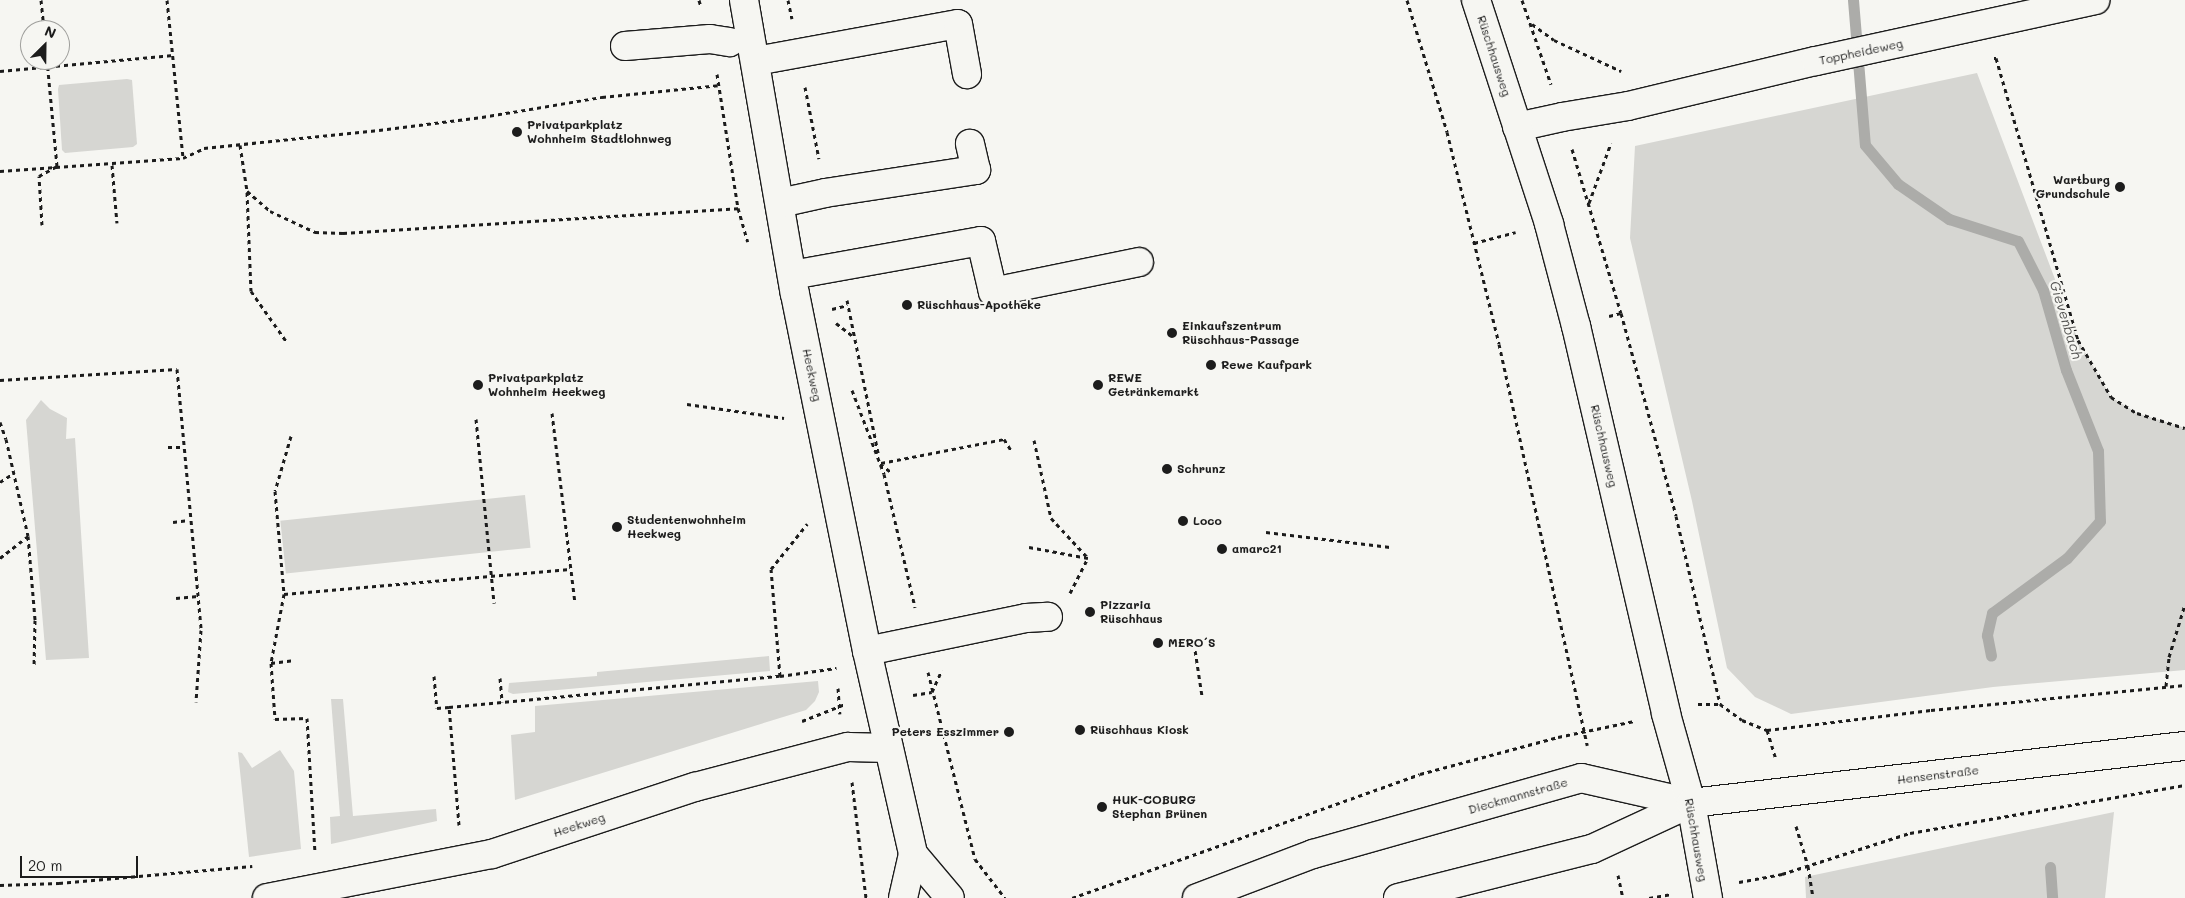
<!DOCTYPE html>
<meta charset="utf-8">
<style>
body{margin:0}
#map{position:relative;width:2185px;height:898px;overflow:hidden;background:#f6f6f2;font-family:Mali,sans-serif}
div>[style]{position:absolute}
.green>*{inset:0;background:#d6d6d2;transform-origin:0 0}
.stream>*{height:11px;margin:-5.5px;padding:0 5.5px;transform-origin:5.5px;border-radius:5.5px;background:#acaca9}
.path>*{height:3px;margin-top:-1.5px;transform-origin:0;background:repeating-linear-gradient(90deg,#1c1c1c 0 4px,transparent 0 8px)}
.roads{filter:drop-shadow(1px 0 #1c1c1c) drop-shadow(-1px 0 #1c1c1c) drop-shadow(0 1px #1c1c1c) drop-shadow(0 -1px #1c1c1c)}
.minor>*{height:28px;margin:-14px;padding:0 14px;transform-origin:14px;border-radius:14px;background:#f6f6f2}
.major>*{height:28px;margin:-14px;padding:0 14px;transform-origin:14px;border-radius:14px;background:#f6f6f2}
.dots>*{width:14px;height:14px;translate:-50% -50%;box-sizing:border-box;border:2px solid #f6f6f2;border-radius:50%}
span{translate:-50% -50%;white-space:nowrap;text-align:center;line-height:1.15;-webkit-text-stroke:4.5px #f6f6f2;paint-order:stroke}
.street-label{font-size:12px;color:#1c1c1c}
.poi-label{font-size:12px;color:#1c1c1c;font-weight:700}
.left{translate:0 -50%;text-align:left}
.right{translate:-100% -50%;text-align:right}
.water-label{font-size:14px;color:#565654;font-style:italic}
.north{position:absolute;left:20px;top:20px;width:50px;height:50px;box-sizing:border-box;background:#f6f6f2;border:1px solid #9f9f9c;border-radius:50%;rotate:23deg;font-size:14px;font-weight:700;line-height:20px;text-align:center;color:#1c1c1c}
.north::after{content:'';display:block;margin:auto;width:18px;height:22px;background:#1c1c1c;clip-path:polygon(50% 0,100% 100%,50% 72%,0 100%)}
.scale{position:absolute;left:20px;top:856px;width:118px;height:22px;box-sizing:border-box;border:2px solid #1c1c1c;border-top:0;padding-left:6px;font-size:15px;line-height:18px;white-space:nowrap;color:#1c1c1c;-webkit-text-stroke:4px #f6f6f2;paint-order:stroke}
</style>
<div id="map">
<div class="green">
<div style="clip-path:polygon(1977px 73px,2078px 340px,2111px 397px,2137px 413px,2185px 428px,2185px 670px,1993px 687px,1791px 714px,1755px 697px,1727px 668px,1692px 501px,1630px 238px,1635px 146px)"></div>
<div style="clip-path:polygon(127px 79px,132px 80px,137px 144px,133px 147px,65px 153px,62px 150px,58px 89px,59px 85px)"></div>
<div style="clip-path:polygon(41px 400px,50px 409px,67px 418px,66px 439px,75px 438px,89px 658px,46px 660px,26px 420px)"></div>
<div style="left:525px;top:495px;width:53px;height:246px;rotate:84deg"></div>
<div style="clip-path:polygon(769px 656px,770px 671px,513px 694px,508px 692px,509px 683px,597px 676px,597px 672px)"></div>
<div style="clip-path:polygon(818px 681px,819px 692px,815px 701px,806px 710px,515px 800px,511px 735px,535px 732px,535px 706px)"></div>
<div style="clip-path:polygon(331px 699px,343px 699px,353px 816px,436px 809px,437px 821px,331px 844px,330px 817px,340px 816px)"></div>
<div style="clip-path:polygon(280px 750px,294px 771px,301px 849px,249px 857px,238px 752px,242px 753px,252px 768px)"></div>
<div style="clip-path:polygon(2114px 812px,2105px 898px,1806px 898px,1805px 877px)"></div>
</div>
<div class="stream">
<div style="left:1853px;top:0;width:145px;rotate:85.3deg"></div>
<div style="left:1865px;top:145px;width:51px;rotate:49.8deg"></div>
<div style="left:1898px;top:184px;width:62px;rotate:34.5deg"></div>
<div style="left:1949px;top:219px;width:72px;rotate:17.7deg"></div>
<div style="left:2018px;top:241px;width:55px;rotate:63deg"></div>
<div style="left:2043px;top:290px;width:83px;rotate:74deg"></div>
<div style="left:2066px;top:370px;width:87px;rotate:68.4deg"></div>
<div style="left:2098px;top:451px;width:70px;rotate:88.4deg"></div>
<div style="left:2100px;top:521px;width:50px;rotate:131.7deg"></div>
<div style="left:2067px;top:558px;width:93px;rotate:143.7deg"></div>
<div style="left:1992px;top:613px;width:23px;rotate:103deg"></div>
<div style="left:1987px;top:635px;width:21px;rotate:79deg"></div>
<div style="left:2050px;top:867px;width:31px;rotate:86deg"></div>
</div>
<div class="path">
<div style="left:41px;top:0;width:30px;rotate:84deg"></div>
<div style="left:167px;top:0;width:159px;rotate:84.2deg"></div>
<div style="left:699px;top:0;width:7px;rotate:74deg"></div>
<div style="left:788px;top:0;width:19px;rotate:78deg"></div>
<div style="left:1407px;top:0;width:138px;rotate:73.1deg"></div>
<div style="left:1447px;top:132px;width:218px;rotate:76.2deg"></div>
<div style="left:1499px;top:344px;width:411px;rotate:77.6deg"></div>
<div style="left:1522px;top:0;width:89px;rotate:71deg"></div>
<div style="left:1532px;top:24px;width:27px;rotate:36deg"></div>
<div style="left:1554px;top:40px;width:74px;rotate:24.8deg"></div>
<div style="left:1994px;top:58px;width:2px"></div>
<div style="left:1996px;top:58px;width:294px;rotate:73.8deg"></div>
<div style="left:2078px;top:340px;width:66px;rotate:59.9deg"></div>
<div style="left:2111px;top:397px;width:31px;rotate:32deg"></div>
<div style="left:2137px;top:413px;width:50px;rotate:17.4deg"></div>
<div style="left:0;top:71px;width:174px;rotate:-5.3deg"></div>
<div style="left:717px;top:74px;width:136px;rotate:81.1deg"></div>
<div style="left:738px;top:208px;width:35px;rotate:74deg"></div>
<div style="left:805px;top:87px;width:73px;rotate:79deg"></div>
<div style="left:240px;top:145px;width:47px;rotate:81.3deg"></div>
<div style="left:247px;top:191px;width:30px;rotate:41deg"></div>
<div style="left:270px;top:211px;width:50px;rotate:25deg"></div>
<div style="left:315px;top:232px;width:28px;rotate:2deg"></div>
<div style="left:343px;top:233px;width:396px;rotate:-3.6deg"></div>
<div style="left:1572px;top:149px;width:171px;rotate:73.4deg"></div>
<div style="left:1621px;top:313px;width:210px;rotate:74.8deg"></div>
<div style="left:1676px;top:516px;width:193px;rotate:76.8deg"></div>
<div style="left:112px;top:165px;width:58px;rotate:85.1deg"></div>
<div style="left:0;top:171px;width:183px;rotate:-4.1deg"></div>
<div style="left:183px;top:158px;width:23px;rotate:-25deg"></div>
<div style="left:204px;top:148px;width:176px;rotate:-5.9deg"></div>
<div style="left:379px;top:130px;width:104px;rotate:-7.2deg"></div>
<div style="left:482px;top:117px;width:122px;rotate:-9.5deg"></div>
<div style="left:602px;top:97px;width:119px;rotate:-5.8deg"></div>
<div style="left:247px;top:192px;width:99px;rotate:87.7deg"></div>
<div style="left:251px;top:291px;width:61px;rotate:55deg"></div>
<div style="left:1589px;top:203px;width:64px;rotate:-69.9deg"></div>
<div style="left:42px;top:225px;width:49px;rotate:-93.5deg"></div>
<div style="left:39px;top:176px;width:21px;rotate:-29deg"></div>
<div style="left:57px;top:166px;width:106px;rotate:-95.4deg"></div>
<div style="left:1474px;top:243px;width:43px;rotate:-14.7deg"></div>
<div style="left:847px;top:300px;width:156px;rotate:78.5deg"></div>
<div style="left:832px;top:309px;width:16px;rotate:-14deg"></div>
<div style="left:1609px;top:316px;width:12px;rotate:-14deg"></div>
<div style="left:836px;top:323px;width:23px;rotate:38deg"></div>
<div style="left:0;top:380px;width:177px;rotate:-3.6deg"></div>
<div style="left:177px;top:369px;width:262px;rotate:84.7deg"></div>
<div style="left:201px;top:630px;width:72px;rotate:94deg"></div>
<div style="left:852px;top:390px;width:90px;rotate:69.1deg"></div>
<div style="left:884px;top:474px;width:137px;rotate:76.9deg"></div>
<div style="left:687px;top:404px;width:98px;rotate:8.2deg"></div>
<div style="left:552px;top:413px;width:190px;rotate:83.1deg"></div>
<div style="left:476px;top:419px;width:185px;rotate:84.4deg"></div>
<div style="left:0;top:422px;width:18px;rotate:71deg"></div>
<div style="left:6px;top:439px;width:99px;rotate:77.2deg"></div>
<div style="left:28px;top:536px;width:84px;rotate:85.2deg"></div>
<div style="left:35px;top:620px;width:47px;rotate:91.2deg"></div>
<div style="left:291px;top:436px;width:57px;rotate:106.2deg"></div>
<div style="left:275px;top:491px;width:103px;rotate:85deg"></div>
<div style="left:284px;top:594px;width:70px;rotate:100.7deg"></div>
<div style="left:271px;top:663px;width:56px;rotate:85.9deg"></div>
<div style="left:275px;top:719px;width:32px;rotate:-2deg"></div>
<div style="left:307px;top:718px;width:135px;rotate:86.6deg"></div>
<div style="left:1034px;top:440px;width:80px;rotate:77.7deg"></div>
<div style="left:1051px;top:518px;width:54px;rotate:47.2deg"></div>
<div style="left:168px;top:447px;width:15px"></div>
<div style="left:881px;top:463px;width:125px;rotate:-11deg"></div>
<div style="left:1004px;top:439px;width:13px;rotate:58deg"></div>
<div style="left:880px;top:464px;width:14px;rotate:36deg"></div>
<div style="left:0;top:482px;width:17px;rotate:-33deg"></div>
<div style="left:173px;top:522px;width:16px;rotate:-7deg"></div>
<div style="left:1266px;top:532px;width:125px;rotate:6.9deg"></div>
<div style="left:1029px;top:547px;width:60px;rotate:10.6deg"></div>
<div style="left:0;top:558px;width:36px;rotate:-38deg"></div>
<div style="left:1070px;top:593px;width:39px;rotate:-63deg"></div>
<div style="left:284px;top:594px;width:287px;rotate:-5deg"></div>
<div style="left:176px;top:598px;width:22px;rotate:-5deg"></div>
<div style="left:1194px;top:643px;width:54px;rotate:81.4deg"></div>
<div style="left:271px;top:663px;width:24px;rotate:-7deg"></div>
<div style="left:928px;top:672px;width:193px;rotate:75.9deg"></div>
<div style="left:975px;top:859px;width:49px;rotate:52.4deg"></div>
<div style="left:434px;top:676px;width:32px;rotate:85deg"></div>
<div style="left:437px;top:708px;width:12px;rotate:-5deg"></div>
<div style="left:780px;top:676px;width:107px;rotate:-94.8deg"></div>
<div style="left:771px;top:569px;width:58px;rotate:-51.3deg"></div>
<div style="left:500px;top:678px;width:24px;rotate:85deg"></div>
<div style="left:2166px;top:686px;width:29px;rotate:-84deg"></div>
<div style="left:2169px;top:657px;width:55px;rotate:-73.2deg"></div>
<div style="left:838px;top:688px;width:26px;rotate:86deg"></div>
<div style="left:913px;top:695px;width:19px;rotate:-9deg"></div>
<div style="left:932px;top:692px;width:24px;rotate:-66deg"></div>
<div style="left:1698px;top:704px;width:22px"></div>
<div style="left:1720px;top:704px;width:27px;rotate:36deg"></div>
<div style="left:1742px;top:720px;width:27px;rotate:22deg"></div>
<div style="left:1767px;top:730px;width:165px;rotate:-7deg"></div>
<div style="left:1931px;top:710px;width:255px;rotate:-5.6deg"></div>
<div style="left:802px;top:721px;width:46px;rotate:-21.6deg"></div>
<div style="left:1767px;top:730px;width:31px;rotate:73deg"></div>
<div style="left:852px;top:782px;width:117px;rotate:83.1deg"></div>
<div style="left:459px;top:825px;width:118px;rotate:-94.8deg"></div>
<div style="left:449px;top:707px;width:332px;rotate:-5.4deg"></div>
<div style="left:780px;top:676px;width:57px;rotate:-8.1deg"></div>
<div style="left:1796px;top:826px;width:42px;rotate:73.3deg"></div>
<div style="left:1808px;top:866px;width:32px;rotate:81deg"></div>
<div style="left:1618px;top:875px;width:24px;rotate:78deg"></div>
<div style="left:1739px;top:882px;width:44px;rotate:-10.5deg"></div>
<div style="left:1782px;top:874px;width:134px;rotate:-17.8deg"></div>
<div style="left:1910px;top:833px;width:279px;rotate:-9.9deg"></div>
<div style="left:0;top:885px;width:59px;rotate:-1.9deg"></div>
<div style="left:59px;top:883px;width:194px;rotate:-5deg"></div>
<div style="left:1072px;top:898px;width:369px;rotate:-19.6deg"></div>
<div style="left:1420px;top:774px;width:143px;rotate:-15deg"></div>
<div style="left:1558px;top:737px;width:78px;rotate:-11.9deg"></div>
<div style="left:1649px;top:898px;width:23px;rotate:-10deg"></div>
</div>
<div class="roads">
<div class="minor">
<div style="left:744px;top:0;width:298px;rotate:80.2deg"></div>
<div style="left:795px;top:294px;width:364px;rotate:78.6deg"></div>
<div style="left:867px;top:651px;width:208px;rotate:77.2deg"></div>
<div style="left:913px;top:854px;width:45px;rotate:102.8deg"></div>
<div style="left:625px;top:46px;width:85px;rotate:-4.7deg"></div>
<div style="left:710px;top:39px;width:20px;rotate:9deg"></div>
<div style="left:756px;top:61px;width:205px;rotate:-10.4deg"></div>
<div style="left:958px;top:24px;width:51px;rotate:79.8deg"></div>
<div style="left:1517px;top:127px;width:46px;rotate:-12.5deg"></div>
<div style="left:1562px;top:117px;width:67px;rotate:-9.5deg"></div>
<div style="left:1628px;top:106px;width:193px;rotate:-13.5deg"></div>
<div style="left:1816px;top:61px;width:286px;rotate:-12.3deg"></div>
<div style="left:780px;top:203px;width:46px;rotate:-12.5deg"></div>
<div style="left:825px;top:193px;width:153px;rotate:-8.7deg"></div>
<div style="left:976px;top:170px;width:27px;rotate:-103deg"></div>
<div style="left:792px;top:275px;width:192px;rotate:-10.2deg"></div>
<div style="left:981px;top:241px;width:52px;rotate:76.8deg"></div>
<div style="left:993px;top:292px;width:149px;rotate:-11.6deg"></div>
<div style="left:867px;top:651px;width:162px;rotate:-11.7deg"></div>
<div style="left:1026px;top:618px;width:22px;rotate:-3deg"></div>
<div style="left:1691px;top:803px;width:97px;rotate:79.9deg"></div>
<div style="left:913px;top:854px;width:57px;rotate:49.9deg"></div>
<div style="left:267px;top:898px;width:229px;rotate:-11.1deg"></div>
<div style="left:492px;top:854px;width:214px;rotate:-18.3deg"></div>
<div style="left:695px;top:787px;width:158px;rotate:-14.7deg"></div>
<div style="left:848px;top:747px;width:40px;rotate:1.4deg"></div>
<div style="left:1197px;top:898px;width:124px;rotate:-20.8deg"></div>
<div style="left:1313px;top:854px;width:279px;rotate:-15.8deg"></div>
<div style="left:1581px;top:778px;width:113px;rotate:12.8deg"></div>
<div style="left:1398px;top:898px;width:200px;rotate:-14.2deg"></div>
<div style="left:1592px;top:849px;width:109px;rotate:-24.9deg"></div>
</div>
<div class="major">
<div style="left:1476px;top:0;width:236px;rotate:71.9deg"></div>
<div style="left:1549px;top:224px;width:106px;rotate:75.2deg"></div>
<div style="left:1576px;top:326px;width:398px;rotate:76.9deg"></div>
<div style="left:1666px;top:714px;width:92px;rotate:74.3deg"></div>
<div style="left:1691px;top:803px;width:497px;rotate:-6.6deg"></div>
</div>
</div>
<div class="dots">
<div style="left:517px;top:132px;background:#1c1c1c"></div>
<div style="left:2120px;top:187px;background:#1c1c1c"></div>
<div style="left:907px;top:305px;background:#1c1c1c"></div>
<div style="left:1172px;top:333px;background:#1c1c1c"></div>
<div style="left:1211px;top:365px;background:#1c1c1c"></div>
<div style="left:478px;top:385px;background:#1c1c1c"></div>
<div style="left:1098px;top:385px;background:#1c1c1c"></div>
<div style="left:1167px;top:469px;background:#1c1c1c"></div>
<div style="left:1183px;top:521px;background:#1c1c1c"></div>
<div style="left:617px;top:527px;background:#1c1c1c"></div>
<div style="left:1222px;top:549px;background:#1c1c1c"></div>
<div style="left:1090px;top:612px;background:#1c1c1c"></div>
<div style="left:1158px;top:643px;background:#1c1c1c"></div>
<div style="left:1080px;top:730px;background:#1c1c1c"></div>
<div style="left:1009px;top:732px;background:#1c1c1c"></div>
<div style="left:1102px;top:807px;background:#1c1c1c"></div>
</div>
<div class="street-label">
<span style="left:1861px;top:52px;rotate:-12deg">Toppheideweg</span>
<span style="left:1494px;top:56px;rotate:72deg">Rüschhausweg</span>
<span style="left:812px;top:375px;rotate:78deg">Heekweg</span>
<span style="left:1604px;top:446px;rotate:77deg">Rüschhausweg</span>
<span style="left:1938px;top:775px;rotate:-7deg">Hensenstraße</span>
<span style="left:1518px;top:796px;rotate:-16deg">Dieckmannstraße</span>
<span style="left:579px;top:825px;rotate:-18deg">Heekweg</span>
<span style="left:1696px;top:840px;rotate:80deg">Rüschhausweg</span>
</div>
<div class="poi-label">
<span class="left" style="left:527px;top:132px">Privatparkplatz<br>Wohnheim Stadtlohnweg</span>
<span class="right" style="left:2110px;top:187px">Wartburg<br>Grundschule</span>
<span class="left" style="left:917px;top:305px">Rüschhaus-Apotheke</span>
<span class="left" style="left:1182px;top:333px">Einkaufszentrum<br>Rüschhaus-Passage</span>
<span class="left" style="left:1221px;top:365px">Rewe Kaufpark</span>
<span class="left" style="left:488px;top:385px">Privatparkplatz<br>Wohnheim Heekweg</span>
<span class="left" style="left:1108px;top:385px">REWE<br>Getränkemarkt</span>
<span class="left" style="left:1177px;top:469px">Schrunz</span>
<span class="left" style="left:627px;top:527px">Studentenwohnheim<br>Heekweg</span>
<span class="left" style="left:1193px;top:521px">Loco</span>
<span class="left" style="left:1232px;top:549px">amarc21</span>
<span class="left" style="left:1100px;top:612px">Pizzaria<br>Rüschhaus</span>
<span class="left" style="left:1168px;top:643px">MERO´S</span>
<span class="left" style="left:1090px;top:730px">Rüschhaus Kiosk</span>
<span class="right" style="left:999px;top:732px">Peters Esszimmer</span>
<span class="left" style="left:1112px;top:807px">HUK-COBURG<br>Stephan Brünen</span>
</div>
<div class="water-label">
<span style="left:2066px;top:320px;rotate:73deg">Gievenbach</span>
</div>
<div class="north">N</div>
<div class="scale">20 m</div>
</div>
